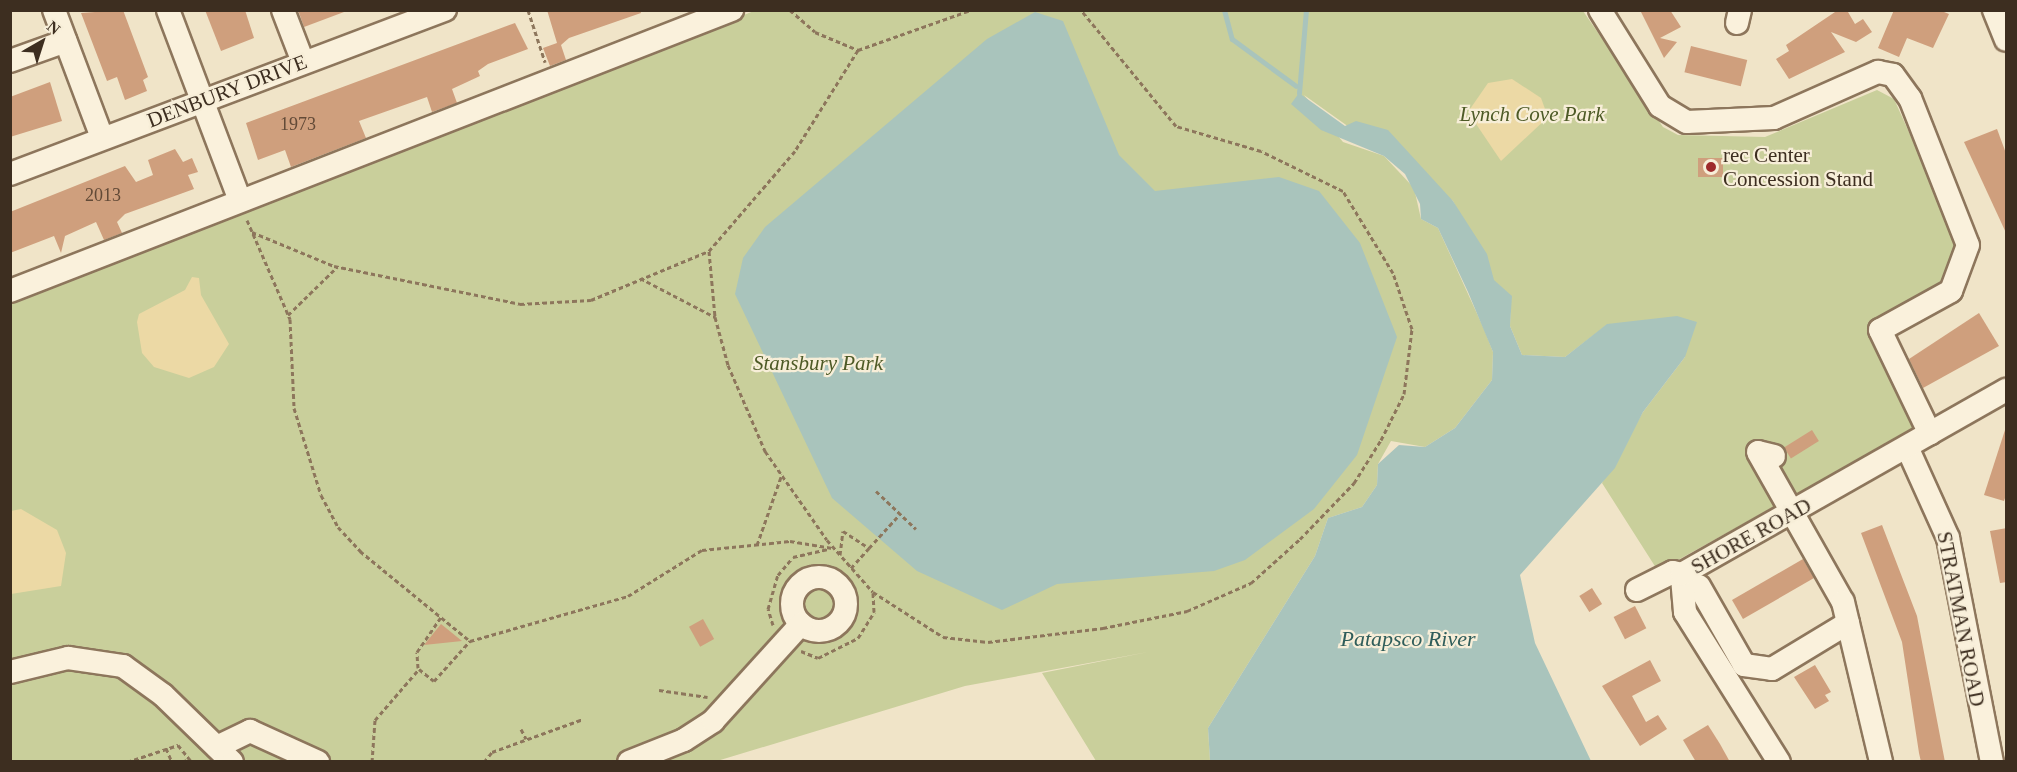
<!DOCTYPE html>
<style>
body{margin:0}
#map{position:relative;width:2017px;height:772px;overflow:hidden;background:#f0e4c8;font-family:"Times New Roman",serif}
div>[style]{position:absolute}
.green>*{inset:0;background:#c9cf9b}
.sand>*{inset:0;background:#ecd9a5}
.water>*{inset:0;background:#a9c4bc}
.stream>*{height:5px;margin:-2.5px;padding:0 2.5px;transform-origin:2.5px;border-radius:2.5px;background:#a9c4bc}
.building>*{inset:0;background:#cf9f7d;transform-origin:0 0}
.path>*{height:3px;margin-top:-1.5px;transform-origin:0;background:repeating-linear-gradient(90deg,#8d765c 0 4.5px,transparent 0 7.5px)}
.roads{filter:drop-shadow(2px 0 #8d765c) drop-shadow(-2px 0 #8d765c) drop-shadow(0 2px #8d765c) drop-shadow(0 -2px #8d765c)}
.minor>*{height:22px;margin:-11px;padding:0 11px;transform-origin:11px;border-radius:11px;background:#faf1dc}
.minor>.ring{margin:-11px;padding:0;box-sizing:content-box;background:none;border:22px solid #faf1dc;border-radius:50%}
.dots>*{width:16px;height:16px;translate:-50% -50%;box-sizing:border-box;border:3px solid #f7eed8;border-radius:50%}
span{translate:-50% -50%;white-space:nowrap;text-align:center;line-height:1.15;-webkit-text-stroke:4.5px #f7eed8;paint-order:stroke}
.number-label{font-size:18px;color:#624a37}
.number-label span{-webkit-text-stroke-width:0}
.street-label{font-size:21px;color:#3d2e20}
.park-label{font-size:21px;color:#4d5a26;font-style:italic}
.poi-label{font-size:21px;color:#3d2e20}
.left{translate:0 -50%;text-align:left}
.water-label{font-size:22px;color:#2f5d5a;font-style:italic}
.frame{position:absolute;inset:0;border:12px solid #3d2e20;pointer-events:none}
.north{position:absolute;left:12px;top:12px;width:60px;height:60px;-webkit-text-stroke:4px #f7eed8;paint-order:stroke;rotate:39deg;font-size:16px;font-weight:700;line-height:24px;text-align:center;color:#3d2e20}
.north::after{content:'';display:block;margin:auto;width:21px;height:27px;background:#3d2e20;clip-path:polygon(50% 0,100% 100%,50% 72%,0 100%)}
</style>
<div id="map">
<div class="green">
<div style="clip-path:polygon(754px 11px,1583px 11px,1663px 127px,1678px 135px,1765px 137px,1877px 90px,1894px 99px,1959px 243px,1942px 286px,1869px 331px,1916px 428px,1658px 571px,1602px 483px,1643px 412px,1685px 357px,1608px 324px,1565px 357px,1522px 355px,1510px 326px,1511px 296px,1493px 280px,1453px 201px,1304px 95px,1343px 142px,1384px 156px,1414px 188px,1421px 219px,1438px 228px,1484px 329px,1493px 352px,1492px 380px,1455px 428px,1425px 447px,1391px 441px,1378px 464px,1377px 485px,1362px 507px,1328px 518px,1315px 556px,1208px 728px,1210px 761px,1096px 761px,1042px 673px,1148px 652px,965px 686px,717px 761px,11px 761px,11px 300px)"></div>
</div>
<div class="sand">
<div style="clip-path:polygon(1512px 79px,1541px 98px,1548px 117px,1501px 161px,1468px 112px,1488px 83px)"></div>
<div style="clip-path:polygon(192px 277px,199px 278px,201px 295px,229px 344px,214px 367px,189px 378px,154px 367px,142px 353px,137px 322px,139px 314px,185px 290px)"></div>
<div style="clip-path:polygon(21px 509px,57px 530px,66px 553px,61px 586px,11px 594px,11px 511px)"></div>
</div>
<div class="water">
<div style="clip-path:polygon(1035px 12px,1063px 21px,1119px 155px,1155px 191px,1279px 177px,1319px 191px,1360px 243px,1397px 337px,1357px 455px,1314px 509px,1245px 560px,1214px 571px,1057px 584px,1002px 610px,917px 571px,832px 498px,735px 294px,743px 258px,765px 227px,987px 39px)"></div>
<div style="clip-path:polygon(1299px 93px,1345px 126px,1356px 121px,1388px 130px,1453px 201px,1487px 254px,1494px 280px,1512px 296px,1510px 326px,1522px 355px,1565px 357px,1607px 324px,1677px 316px,1697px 322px,1685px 357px,1643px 412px,1615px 468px,1520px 575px,1535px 643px,1591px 761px,1210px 761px,1208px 728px,1315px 556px,1328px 518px,1362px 507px,1377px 485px,1378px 464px,1399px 445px,1425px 447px,1455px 428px,1492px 380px,1493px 352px,1468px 292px,1438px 228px,1421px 219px,1420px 204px,1405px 174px,1384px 156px,1321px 130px,1291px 104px)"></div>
</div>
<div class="stream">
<div style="left:1224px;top:10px;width:30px;rotate:75deg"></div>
<div style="left:1232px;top:39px;width:79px;rotate:36.3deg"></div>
<div style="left:1299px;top:93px;width:83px;rotate:-85.2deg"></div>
</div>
<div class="building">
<div style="clip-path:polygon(123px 10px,148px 77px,143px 80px,147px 91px,125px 100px,117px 77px,107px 81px,81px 13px)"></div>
<div style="clip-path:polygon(205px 10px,245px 10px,254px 38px,221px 51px)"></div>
<div style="clip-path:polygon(298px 10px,344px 10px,344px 12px,304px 27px)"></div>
<div style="clip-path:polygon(547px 10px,640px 10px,641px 13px,569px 38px,561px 45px,566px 60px,550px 66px,543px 48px,557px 43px)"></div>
<div style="clip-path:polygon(1640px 10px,1670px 10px,1681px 27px,1660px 38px,1677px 42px,1664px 58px)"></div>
<div style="clip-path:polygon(1838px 10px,1848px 12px,1855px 24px,1863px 19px,1872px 32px,1856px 42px,1831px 32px,1845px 52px,1789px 79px,1776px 59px,1789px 51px,1786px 45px)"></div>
<div style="clip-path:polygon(1894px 10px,1939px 10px,1949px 14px,1933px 48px,1907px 38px,1899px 57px,1878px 48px)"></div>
<div style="clip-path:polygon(515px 23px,528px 49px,488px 64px,478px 71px,480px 76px,452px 89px,457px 103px,432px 112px,427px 97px,359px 121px,366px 138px,291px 167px,285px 150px,258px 160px,246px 123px)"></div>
<div style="left:1691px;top:46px;width:58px;height:27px;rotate:14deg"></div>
<div style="clip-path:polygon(50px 82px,62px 121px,10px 137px,10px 97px)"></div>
<div style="clip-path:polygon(1997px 129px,2007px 156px,2007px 235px,1964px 142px)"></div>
<div style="clip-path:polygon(175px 149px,183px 162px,192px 158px,198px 172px,188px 175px,194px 189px,125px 214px,117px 222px,122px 233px,104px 240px,96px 222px,65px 236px,61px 253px,54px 236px,10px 253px,10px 212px,125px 166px,136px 182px,153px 175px,148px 160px)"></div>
<div style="left:1698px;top:158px;width:25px;height:19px"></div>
<div style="clip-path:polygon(1979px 313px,1999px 346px,1923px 388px,1909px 359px)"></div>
<div style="left:1812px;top:430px;width:13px;height:33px;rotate:58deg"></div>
<div style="clip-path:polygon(2005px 430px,2007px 492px,2004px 501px,1984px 495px)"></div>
<div style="clip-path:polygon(1882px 525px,1917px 616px,1945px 762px,1921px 762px,1919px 753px,1902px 642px,1861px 533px)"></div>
<div style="clip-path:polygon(2007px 528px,2007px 582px,2000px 583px,1990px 531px)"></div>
<div style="left:1803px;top:559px;width:22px;height:82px;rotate:60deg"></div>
<div style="left:1592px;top:588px;width:19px;height:15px;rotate:58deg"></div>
<div style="left:1635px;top:606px;width:25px;height:24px;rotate:63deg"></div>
<div style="left:703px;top:619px;width:23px;height:16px;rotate:61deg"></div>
<div style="clip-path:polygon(441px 624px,462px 641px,424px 645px)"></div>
<div style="clip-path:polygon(1650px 660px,1661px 681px,1632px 696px,1646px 722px,1658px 715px,1667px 729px,1640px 746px,1602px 686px)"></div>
<div style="clip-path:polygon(1815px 665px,1831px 692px,1825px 695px,1829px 701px,1815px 709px,1794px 677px)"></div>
<div style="clip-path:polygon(1708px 725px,1720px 744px,1730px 762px,1696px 762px,1683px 740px)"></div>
</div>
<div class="path">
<div style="left:528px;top:10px;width:55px;rotate:71.9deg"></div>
<div style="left:790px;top:10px;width:33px;rotate:41deg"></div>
<div style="left:815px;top:32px;width:47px;rotate:22.7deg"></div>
<div style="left:858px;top:50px;width:120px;rotate:-19.5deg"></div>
<div style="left:858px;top:50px;width:119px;rotate:122deg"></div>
<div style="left:795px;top:151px;width:132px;rotate:130.7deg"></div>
<div style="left:709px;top:251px;width:66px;rotate:84.8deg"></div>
<div style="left:715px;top:317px;width:50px;rotate:74.8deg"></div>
<div style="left:728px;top:365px;width:94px;rotate:66.7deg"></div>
<div style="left:765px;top:451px;width:108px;rotate:55.1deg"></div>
<div style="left:827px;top:540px;width:69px;rotate:48.5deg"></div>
<div style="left:873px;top:592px;width:83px;rotate:32.7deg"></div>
<div style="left:943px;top:637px;width:45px;rotate:6.3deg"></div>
<div style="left:988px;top:642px;width:116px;rotate:-6.9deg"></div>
<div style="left:1103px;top:628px;width:86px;rotate:-11.4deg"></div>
<div style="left:1187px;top:611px;width:70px;rotate:-23.6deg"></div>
<div style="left:1251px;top:583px;width:66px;rotate:-41.9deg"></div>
<div style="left:1300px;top:539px;width:78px;rotate:-46deg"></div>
<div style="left:1354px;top:483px;width:51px;rotate:-57.9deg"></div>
<div style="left:1381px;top:440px;width:51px;rotate:-63.4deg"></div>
<div style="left:1404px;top:394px;width:65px;rotate:-83deg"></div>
<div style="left:1412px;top:329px;width:59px;rotate:-108.7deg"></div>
<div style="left:1393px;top:273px;width:96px;rotate:-121.4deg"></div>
<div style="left:1343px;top:191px;width:91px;rotate:-154deg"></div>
<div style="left:1261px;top:151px;width:89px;rotate:-163.6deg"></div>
<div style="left:1176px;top:126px;width:150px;rotate:-129.3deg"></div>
<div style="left:247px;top:220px;width:108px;rotate:66.5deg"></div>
<div style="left:290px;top:319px;width:89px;rotate:87.4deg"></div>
<div style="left:294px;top:408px;width:91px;rotate:72.8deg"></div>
<div style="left:321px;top:495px;width:36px;rotate:62deg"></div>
<div style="left:338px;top:527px;width:33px;rotate:47deg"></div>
<div style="left:360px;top:551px;width:142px;rotate:39.3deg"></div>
<div style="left:252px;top:232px;width:89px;rotate:22.5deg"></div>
<div style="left:334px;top:266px;width:190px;rotate:11.5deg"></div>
<div style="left:520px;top:304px;width:71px;rotate:-3.2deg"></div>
<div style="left:591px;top:300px;width:128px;rotate:-22.6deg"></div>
<div style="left:640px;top:278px;width:85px;rotate:27.5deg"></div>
<div style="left:288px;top:315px;width:69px;rotate:-44.4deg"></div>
<div style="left:876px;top:491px;width:55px;rotate:43.5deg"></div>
<div style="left:757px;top:545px;width:75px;rotate:-70.6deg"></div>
<div style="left:840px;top:555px;width:24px;rotate:-83deg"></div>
<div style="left:843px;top:531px;width:31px;rotate:33deg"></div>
<div style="left:869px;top:548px;width:46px;rotate:-47.6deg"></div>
<div style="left:851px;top:568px;width:27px;rotate:-48deg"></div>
<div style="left:773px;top:625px;width:17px;rotate:-107deg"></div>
<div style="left:768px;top:609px;width:35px;rotate:-74deg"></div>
<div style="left:778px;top:575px;width:23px;rotate:-50deg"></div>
<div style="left:793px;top:557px;width:37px;rotate:-13deg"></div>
<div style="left:801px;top:651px;width:18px;rotate:22deg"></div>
<div style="left:818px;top:658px;width:45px;rotate:-26.6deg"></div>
<div style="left:858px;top:638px;width:31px;rotate:-58deg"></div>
<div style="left:874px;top:612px;width:19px;rotate:-93deg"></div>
<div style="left:418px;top:668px;width:16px;rotate:-94deg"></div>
<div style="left:417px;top:652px;width:42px;rotate:-55.6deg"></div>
<div style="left:659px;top:690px;width:49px;rotate:8.1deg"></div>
<div style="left:521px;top:729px;width:11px;rotate:63deg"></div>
<div style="left:166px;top:748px;width:15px;rotate:67deg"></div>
<div style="left:127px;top:762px;width:54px;rotate:-18.4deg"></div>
<div style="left:178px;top:745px;width:22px;rotate:51deg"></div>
<div style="left:182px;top:762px;width:9px;rotate:-21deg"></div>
<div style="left:372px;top:762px;width:42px;rotate:-85.9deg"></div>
<div style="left:375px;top:720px;width:67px;rotate:-49.2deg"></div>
<div style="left:419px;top:669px;width:19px;rotate:39deg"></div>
<div style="left:434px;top:681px;width:54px;rotate:-48deg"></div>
<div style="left:470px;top:641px;width:164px;rotate:-15.9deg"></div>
<div style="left:628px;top:596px;width:87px;rotate:-31.9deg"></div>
<div style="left:702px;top:550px;width:88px;rotate:-5.8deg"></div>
<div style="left:790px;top:541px;width:43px;rotate:9.5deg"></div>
<div style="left:484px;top:762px;width:13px;rotate:-51deg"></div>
<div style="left:492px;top:752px;width:97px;rotate:-19.9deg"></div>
</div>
<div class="roads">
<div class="minor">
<div style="left:54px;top:10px;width:137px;rotate:69.4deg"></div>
<div style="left:168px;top:10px;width:204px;rotate:69.3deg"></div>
<div style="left:283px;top:10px;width:56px;rotate:69deg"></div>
<div style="left:1600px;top:10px;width:113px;rotate:58deg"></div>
<div style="left:1660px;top:106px;width:31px;rotate:31deg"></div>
<div style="left:1687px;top:122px;width:87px;rotate:-2.6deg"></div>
<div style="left:1774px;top:118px;width:114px;rotate:-23.9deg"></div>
<div style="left:1878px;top:72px;width:15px;rotate:11deg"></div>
<div style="left:1893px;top:75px;width:29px;rotate:54deg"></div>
<div style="left:1910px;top:98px;width:158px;rotate:68.5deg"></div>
<div style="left:1968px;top:245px;width:49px;rotate:110.3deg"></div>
<div style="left:1951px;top:291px;width:81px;rotate:151.2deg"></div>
<div style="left:1880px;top:330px;width:115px;rotate:64.3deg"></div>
<div style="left:1994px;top:10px;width:32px;rotate:68deg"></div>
<div style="left:1737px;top:23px;width:13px;rotate:-77deg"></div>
<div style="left:10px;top:61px;width:59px;rotate:-19.7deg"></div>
<div style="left:10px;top:174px;width:465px;rotate:-20.7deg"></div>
<div style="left:10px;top:291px;width:775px;rotate:-21.27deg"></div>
<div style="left:1907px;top:447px;width:100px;rotate:65.7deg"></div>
<div style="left:1948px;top:538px;width:228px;rotate:78.9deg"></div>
<div style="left:1774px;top:456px;width:16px;rotate:-166deg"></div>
<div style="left:1758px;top:452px;width:172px;rotate:60.5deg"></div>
<div style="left:1843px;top:602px;width:164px;rotate:76.6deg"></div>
<div class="ring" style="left:792px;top:577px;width:32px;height:32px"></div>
<div style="left:1699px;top:586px;width:91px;rotate:60.3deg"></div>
<div style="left:1744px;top:665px;width:28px;rotate:8deg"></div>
<div style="left:1772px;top:669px;width:89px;rotate:-31.2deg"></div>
<div style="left:1637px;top:590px;width:40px;rotate:-26.6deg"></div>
<div style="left:1673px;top:572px;width:9px;rotate:13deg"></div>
<div style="left:10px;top:672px;width:60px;rotate:-13.6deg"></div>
<div style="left:68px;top:658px;width:56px;rotate:8.3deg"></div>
<div style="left:123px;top:666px;width:49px;rotate:35.9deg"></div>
<div style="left:163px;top:695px;width:96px;rotate:44.2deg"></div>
<div style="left:217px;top:747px;width:37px;rotate:-26deg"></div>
<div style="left:250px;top:731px;width:75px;rotate:24.5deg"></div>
<div style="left:629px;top:762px;width:59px;rotate:-21.8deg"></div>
<div style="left:684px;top:740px;width:35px;rotate:-33deg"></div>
<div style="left:713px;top:721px;width:131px;rotate:-47.8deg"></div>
<div style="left:1779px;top:762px;width:177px;rotate:-122.1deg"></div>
<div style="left:1685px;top:612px;width:38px;rotate:-95deg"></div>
<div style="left:1682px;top:574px;width:373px;rotate:-29.6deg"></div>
</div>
</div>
<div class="dots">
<div style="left:1711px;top:167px;background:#9e2a2b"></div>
</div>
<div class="number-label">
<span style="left:298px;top:124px">1973</span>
<span style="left:103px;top:195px">2013</span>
</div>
<div class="street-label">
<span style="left:227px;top:91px;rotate:-21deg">DENBURY DRIVE</span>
<span style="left:1751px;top:536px;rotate:-29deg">SHORE ROAD</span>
<span style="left:1961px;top:619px;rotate:79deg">STRATMAN ROAD</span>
</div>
<div class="park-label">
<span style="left:1532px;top:114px">Lynch Cove Park</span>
<span style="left:818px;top:363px">Stansbury Park</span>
</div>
<div class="poi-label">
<span class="left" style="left:1723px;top:167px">rec Center<br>Concession Stand</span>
</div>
<div class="water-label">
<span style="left:1408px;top:639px">Patapsco River</span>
</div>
<div class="frame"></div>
<div class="north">N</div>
</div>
